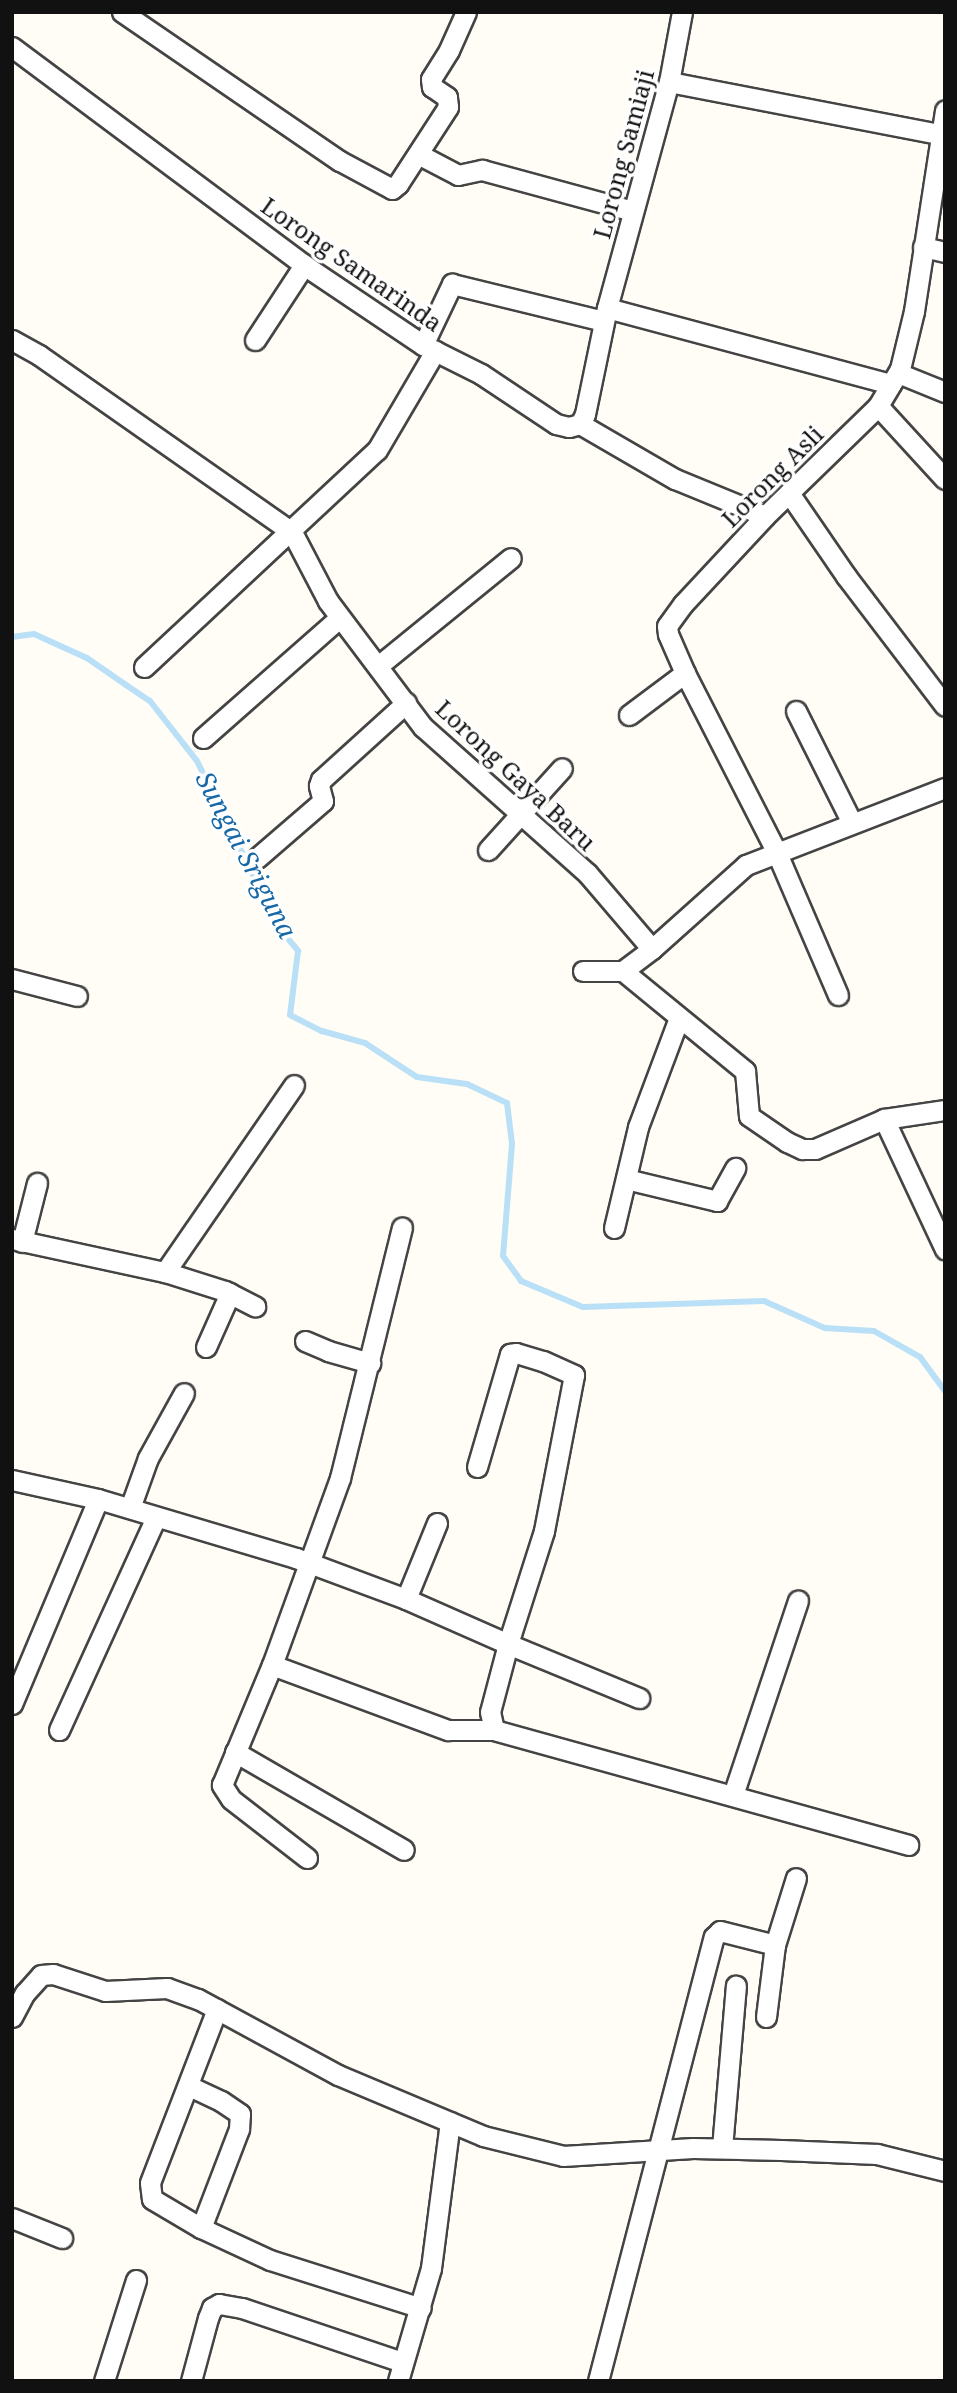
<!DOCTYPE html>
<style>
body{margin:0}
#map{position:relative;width:957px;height:2393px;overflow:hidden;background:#fffdf5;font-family:"Noto Serif",serif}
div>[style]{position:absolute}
.stream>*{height:6px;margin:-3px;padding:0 3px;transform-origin:3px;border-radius:3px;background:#b9e0f7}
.roads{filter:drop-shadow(2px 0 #444) drop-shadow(-2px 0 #444) drop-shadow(0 2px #444) drop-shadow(0 -2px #444)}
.street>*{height:19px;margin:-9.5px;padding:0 9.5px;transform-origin:9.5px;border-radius:9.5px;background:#fff}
span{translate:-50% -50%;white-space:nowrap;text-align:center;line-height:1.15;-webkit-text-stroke:7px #fff;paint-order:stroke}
.street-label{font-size:24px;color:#111}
.water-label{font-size:26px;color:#1768a6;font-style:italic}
.frame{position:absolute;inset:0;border:14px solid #111;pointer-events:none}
</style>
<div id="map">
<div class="stream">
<div style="left:12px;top:637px;width:22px;rotate:-8deg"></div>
<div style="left:34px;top:634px;width:58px;rotate:24.4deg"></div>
<div style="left:87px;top:658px;width:47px;rotate:34.7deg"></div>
<div style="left:126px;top:685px;width:29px;rotate:34deg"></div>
<div style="left:150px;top:701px;width:76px;rotate:51.9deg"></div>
<div style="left:197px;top:761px;width:186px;rotate:63.8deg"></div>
<div style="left:279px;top:928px;width:30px;rotate:50deg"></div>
<div style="left:298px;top:951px;width:64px;rotate:97.1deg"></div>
<div style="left:290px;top:1015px;width:36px;rotate:27deg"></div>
<div style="left:322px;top:1031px;width:45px;rotate:15.6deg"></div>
<div style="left:365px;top:1043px;width:62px;rotate:33.2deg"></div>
<div style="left:417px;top:1077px;width:50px;rotate:8deg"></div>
<div style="left:467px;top:1084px;width:44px;rotate:25.4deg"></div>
<div style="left:507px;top:1103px;width:41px;rotate:83deg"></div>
<div style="left:512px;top:1144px;width:112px;rotate:94.6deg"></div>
<div style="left:503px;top:1256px;width:31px;rotate:54deg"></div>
<div style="left:521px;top:1281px;width:67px;rotate:22.8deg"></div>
<div style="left:583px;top:1307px;width:181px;rotate:-1.9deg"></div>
<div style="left:764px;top:1301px;width:67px;rotate:23.9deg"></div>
<div style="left:825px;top:1328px;width:49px;rotate:3.5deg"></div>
<div style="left:874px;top:1331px;width:53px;rotate:29.5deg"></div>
<div style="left:920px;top:1357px;width:42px;rotate:53.7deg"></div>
</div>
<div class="roads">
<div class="street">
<div style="left:122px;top:12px;width:264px;rotate:34.4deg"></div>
<div style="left:340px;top:161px;width:59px;rotate:28.3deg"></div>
<div style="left:392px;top:189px;width:8px;rotate:-40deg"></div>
<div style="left:398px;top:184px;width:92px;rotate:-57deg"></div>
<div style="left:448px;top:107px;width:10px;rotate:-96deg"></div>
<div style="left:447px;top:97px;width:18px;rotate:-146deg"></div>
<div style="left:432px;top:87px;width:8px;rotate:-97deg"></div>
<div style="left:431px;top:79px;width:34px;rotate:-58deg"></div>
<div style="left:449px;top:50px;width:42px;rotate:-65.9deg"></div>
<div style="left:12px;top:47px;width:364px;rotate:36.7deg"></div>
<div style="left:304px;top:265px;width:143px;rotate:33.9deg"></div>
<div style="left:423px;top:345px;width:65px;rotate:26.6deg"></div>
<div style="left:481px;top:374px;width:90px;rotate:33.7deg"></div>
<div style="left:556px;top:424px;width:13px;rotate:13deg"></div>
<div style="left:569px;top:427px;width:11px;rotate:-15deg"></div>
<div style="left:580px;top:424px;width:11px;rotate:-63deg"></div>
<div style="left:585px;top:414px;width:108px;rotate:-78.3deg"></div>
<div style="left:607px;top:308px;width:234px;rotate:-74.7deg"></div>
<div style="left:669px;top:82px;width:71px;rotate:-79.5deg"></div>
<div style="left:669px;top:82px;width:275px;rotate:10.9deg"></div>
<div style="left:418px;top:154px;width:45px;rotate:27.7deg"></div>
<div style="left:458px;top:175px;width:25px;rotate:-12deg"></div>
<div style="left:482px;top:170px;width:156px;rotate:15.2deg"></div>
<div style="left:923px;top:247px;width:23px;rotate:13deg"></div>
<div style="left:607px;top:308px;width:294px;rotate:15deg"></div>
<div style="left:12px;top:340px;width:31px;rotate:29deg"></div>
<div style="left:39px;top:355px;width:309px;rotate:35deg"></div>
<div style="left:292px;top:532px;width:78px;rotate:62.4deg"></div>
<div style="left:328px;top:601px;width:158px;rotate:53deg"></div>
<div style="left:423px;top:727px;width:220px;rotate:41.7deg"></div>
<div style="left:587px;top:873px;width:100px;rotate:49.5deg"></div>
<div style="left:652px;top:949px;width:36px;rotate:143deg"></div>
<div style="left:623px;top:971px;width:158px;rotate:39.3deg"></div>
<div style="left:745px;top:1071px;width:45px;rotate:84.9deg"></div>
<div style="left:749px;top:1116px;width:46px;rotate:34.4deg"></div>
<div style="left:787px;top:1142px;width:17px;rotate:25deg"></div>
<div style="left:802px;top:1149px;width:13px"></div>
<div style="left:815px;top:1149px;width:75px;rotate:-23.5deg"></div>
<div style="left:884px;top:1119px;width:62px;rotate:-8.4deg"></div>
<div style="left:255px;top:340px;width:90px;rotate:-56.8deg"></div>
<div style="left:423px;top:345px;width:68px;rotate:-64.6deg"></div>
<div style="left:452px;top:284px;width:156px;rotate:13.7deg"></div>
<div style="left:898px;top:373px;width:51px;rotate:22deg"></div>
<div style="left:878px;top:406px;width:99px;rotate:47.5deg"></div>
<div style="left:580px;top:424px;width:110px;rotate:30.1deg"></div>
<div style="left:675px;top:479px;width:97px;rotate:22.3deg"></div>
<div style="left:789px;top:493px;width:101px;rotate:55.5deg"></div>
<div style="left:846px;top:576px;width:163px;rotate:52.7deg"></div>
<div style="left:378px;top:666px;width:171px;rotate:-39.1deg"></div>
<div style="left:144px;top:667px;width:318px;rotate:-43deg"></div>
<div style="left:377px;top:450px;width:115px;rotate:-59.6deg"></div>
<div style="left:796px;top:711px;width:125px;rotate:63.4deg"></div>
<div style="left:629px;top:715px;width:70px;rotate:-36.9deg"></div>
<div style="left:203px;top:738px;width:181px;rotate:-41.4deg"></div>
<div style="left:488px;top:850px;width:110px;rotate:-47.9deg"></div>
<div style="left:257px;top:858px;width:87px;rotate:-40.8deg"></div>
<div style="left:323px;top:801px;width:16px;rotate:-105deg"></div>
<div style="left:319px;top:786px;width:6px;rotate:-72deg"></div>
<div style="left:321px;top:780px;width:115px;rotate:-42.2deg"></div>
<div style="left:652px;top:949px;width:126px;rotate:-41.8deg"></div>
<div style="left:746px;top:865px;width:213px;rotate:-21.2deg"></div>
<div style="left:583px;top:971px;width:40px"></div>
<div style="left:12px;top:979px;width:67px;rotate:14.7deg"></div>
<div style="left:838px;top:995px;width:157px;rotate:-113.3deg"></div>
<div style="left:776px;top:851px;width:200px;rotate:-117.1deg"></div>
<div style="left:685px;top:673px;width:43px;rotate:-113.6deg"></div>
<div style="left:668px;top:634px;width:8px;rotate:-97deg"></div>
<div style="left:667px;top:626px;width:27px;rotate:-54deg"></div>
<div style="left:683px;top:604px;width:120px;rotate:-47deg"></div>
<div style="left:765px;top:516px;width:158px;rotate:-44.2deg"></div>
<div style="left:878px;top:406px;width:43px;rotate:-59.3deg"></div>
<div style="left:900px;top:369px;width:60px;rotate:-76.4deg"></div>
<div style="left:914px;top:311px;width:203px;rotate:-81.2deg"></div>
<div style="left:884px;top:1119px;width:144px;rotate:64.9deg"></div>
<div style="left:626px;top:1179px;width:94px;rotate:13.6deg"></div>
<div style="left:717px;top:1201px;width:38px;rotate:-61deg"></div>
<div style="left:614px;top:1228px;width:104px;rotate:-76.6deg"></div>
<div style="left:638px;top:1127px;width:116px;rotate:-69.4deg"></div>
<div style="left:12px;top:1239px;width:157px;rotate:12.2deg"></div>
<div style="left:165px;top:1272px;width:63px;rotate:17.6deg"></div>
<div style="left:225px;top:1291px;width:34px;rotate:27deg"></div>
<div style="left:22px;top:1242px;width:61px;rotate:-75.7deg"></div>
<div style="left:165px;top:1272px;width:227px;rotate:-55.4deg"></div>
<div style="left:305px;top:1341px;width:25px;rotate:23deg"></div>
<div style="left:328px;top:1351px;width:44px;rotate:15.9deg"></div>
<div style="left:206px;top:1347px;width:59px;rotate:-66deg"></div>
<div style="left:477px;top:1467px;width:118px;rotate:-73.7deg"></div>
<div style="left:510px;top:1354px;width:6px;rotate:-9deg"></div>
<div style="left:516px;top:1353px;width:28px;rotate:17deg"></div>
<div style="left:543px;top:1361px;width:34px;rotate:24deg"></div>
<div style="left:574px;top:1375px;width:159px;rotate:100.9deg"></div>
<div style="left:544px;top:1531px;width:119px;rotate:107.7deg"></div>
<div style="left:508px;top:1644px;width:142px;rotate:22.4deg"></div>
<div style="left:12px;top:1480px;width:88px;rotate:12.5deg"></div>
<div style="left:98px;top:1499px;width:207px;rotate:16.6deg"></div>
<div style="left:296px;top:1558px;width:117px;rotate:20.4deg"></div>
<div style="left:406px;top:1599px;width:111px;rotate:23.8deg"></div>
<div style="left:508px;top:1644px;width:70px;rotate:104.8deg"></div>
<div style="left:490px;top:1712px;width:18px;rotate:77deg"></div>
<div style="left:494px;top:1730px;width:430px;rotate:15.5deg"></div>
<div style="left:130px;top:1508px;width:53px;rotate:-70.2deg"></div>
<div style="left:148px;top:1458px;width:74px;rotate:-61deg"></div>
<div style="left:406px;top:1599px;width:82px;rotate:-67.8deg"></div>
<div style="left:272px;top:1665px;width:188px;rotate:20.3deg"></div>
<div style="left:448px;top:1730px;width:46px"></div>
<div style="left:12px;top:1704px;width:222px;rotate:-67.2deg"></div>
<div style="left:59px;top:1730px;width:234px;rotate:-65.5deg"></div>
<div style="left:235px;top:1752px;width:195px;rotate:30.1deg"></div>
<div style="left:733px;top:1795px;width:205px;rotate:-71.5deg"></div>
<div style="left:307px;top:1858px;width:96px;rotate:-142.2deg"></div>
<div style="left:231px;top:1799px;width:17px;rotate:-123deg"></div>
<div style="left:222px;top:1785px;width:130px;rotate:-67.4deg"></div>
<div style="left:272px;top:1665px;width:199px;rotate:-70deg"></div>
<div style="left:340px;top:1478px;width:258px;rotate:-76.1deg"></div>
<div style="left:217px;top:2009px;width:186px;rotate:111.1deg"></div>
<div style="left:150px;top:2183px;width:16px;rotate:83deg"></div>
<div style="left:152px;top:2199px;width:57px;rotate:30.6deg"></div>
<div style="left:201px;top:2228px;width:76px;rotate:24.9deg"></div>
<div style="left:270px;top:2260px;width:158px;rotate:17.6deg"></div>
<div style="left:12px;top:2017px;width:27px;rotate:-62deg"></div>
<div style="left:25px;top:1993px;width:24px;rotate:-48deg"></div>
<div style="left:41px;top:1975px;width:12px;rotate:-5deg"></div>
<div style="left:53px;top:1974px;width:55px;rotate:18.1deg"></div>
<div style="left:105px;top:1991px;width:62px;rotate:-2.8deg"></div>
<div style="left:167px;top:1988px;width:33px;rotate:20deg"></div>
<div style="left:198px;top:1999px;width:159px;rotate:28.5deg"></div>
<div style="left:338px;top:2075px;width:157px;rotate:22.8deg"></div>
<div style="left:483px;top:2136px;width:82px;rotate:14deg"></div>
<div style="left:563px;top:2156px;width:130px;rotate:-3.5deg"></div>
<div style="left:693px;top:2148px;width:88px;rotate:1.3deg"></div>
<div style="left:781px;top:2150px;width:96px;rotate:2.4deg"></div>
<div style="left:877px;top:2154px;width:70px;rotate:14deg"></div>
<div style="left:766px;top:2017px;width:73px;rotate:-82.9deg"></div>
<div style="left:189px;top:2086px;width:35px;rotate:25deg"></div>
<div style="left:221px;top:2101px;width:23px;rotate:34deg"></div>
<div style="left:240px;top:2114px;width:15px;rotate:94deg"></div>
<div style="left:239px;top:2129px;width:106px;rotate:111deg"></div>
<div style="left:722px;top:2148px;width:163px;rotate:-85.1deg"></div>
<div style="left:12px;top:2218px;width:54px;rotate:21.8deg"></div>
<div style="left:104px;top:2381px;width:106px;rotate:-72.4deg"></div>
<div style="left:191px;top:2381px;width:65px;rotate:-74.9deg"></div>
<div style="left:208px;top:2318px;width:11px;rotate:-68deg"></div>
<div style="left:212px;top:2308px;width:8px;rotate:-30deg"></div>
<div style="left:219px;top:2304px;width:23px;rotate:10deg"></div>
<div style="left:242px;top:2308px;width:169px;rotate:18.6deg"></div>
<div style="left:398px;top:2381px;width:118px;rotate:-73.7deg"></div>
<div style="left:431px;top:2268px;width:147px;rotate:-82.6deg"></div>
<div style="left:598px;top:2381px;width:459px;rotate:-75.4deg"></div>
<div style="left:714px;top:1937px;width:8px;rotate:-45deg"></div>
<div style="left:720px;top:1931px;width:57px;rotate:14.3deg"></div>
<div style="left:775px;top:1945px;width:70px;rotate:-72.6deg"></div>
</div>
</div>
<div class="street-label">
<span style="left:623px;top:154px;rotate:-75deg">Lorong Samiaji</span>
<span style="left:352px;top:264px;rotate:35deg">Lorong Samarinda</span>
<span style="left:772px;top:476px;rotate:-45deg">Lorong Asli</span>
<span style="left:516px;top:775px;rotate:43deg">Lorong Gaya Baru</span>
</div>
<div class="water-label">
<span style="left:246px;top:855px;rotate:62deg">Sungai Sriguna</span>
</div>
<div class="frame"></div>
</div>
